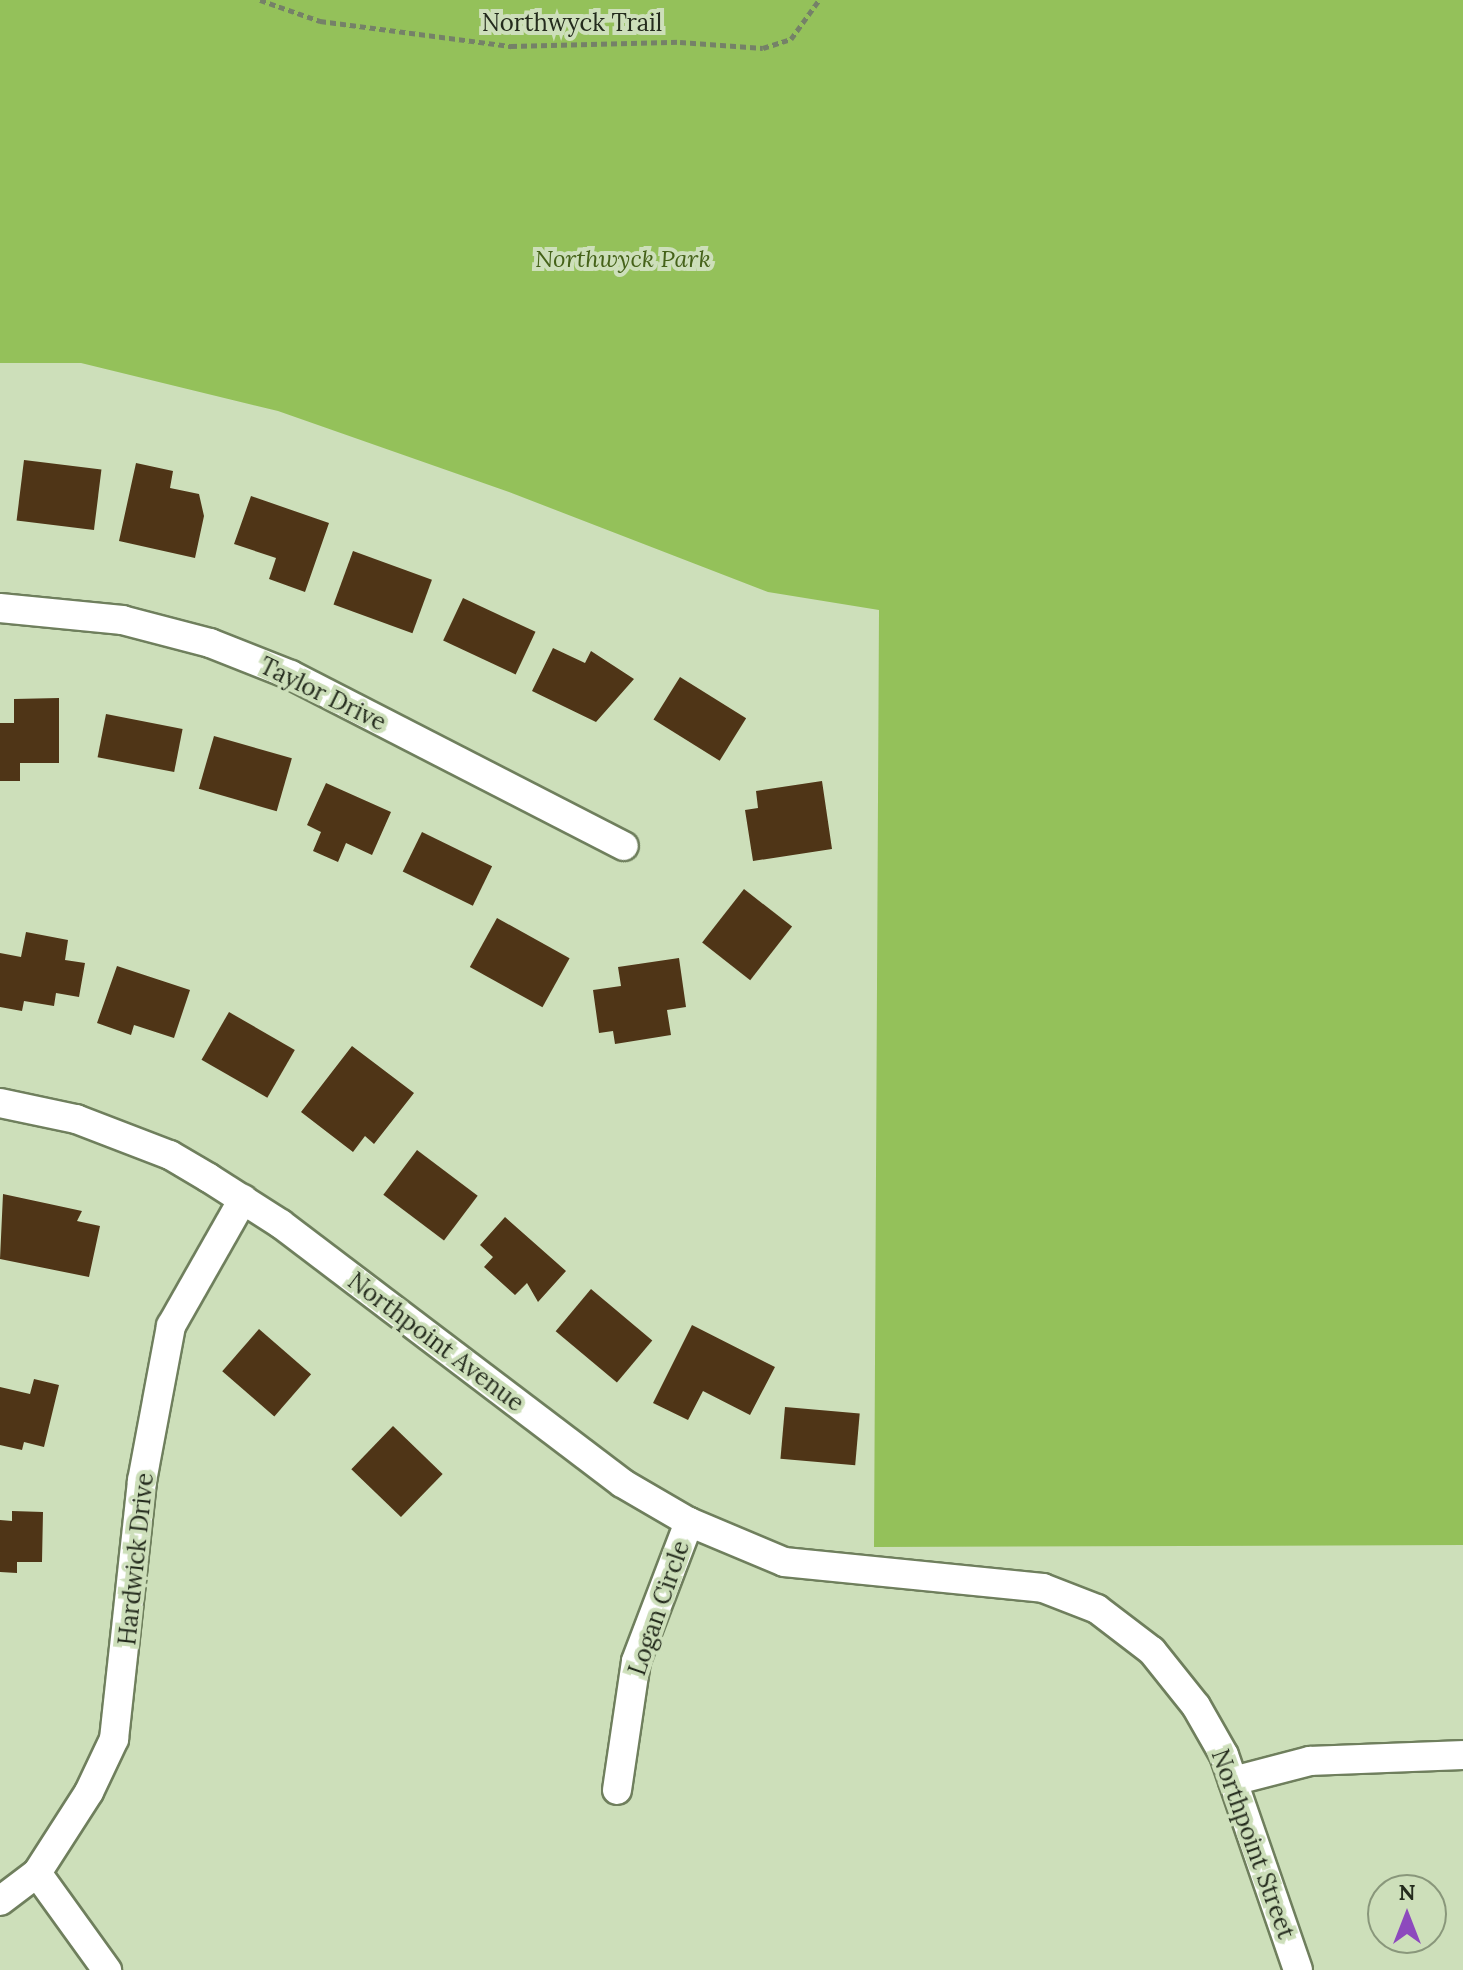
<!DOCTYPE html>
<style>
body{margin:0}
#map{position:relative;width:1463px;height:1970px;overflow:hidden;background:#cddfba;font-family:Lora,serif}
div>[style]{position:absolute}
.green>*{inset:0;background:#94c15a}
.building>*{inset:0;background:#4f3517;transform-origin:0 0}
.path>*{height:5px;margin-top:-2.5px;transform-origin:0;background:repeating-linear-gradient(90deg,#758168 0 6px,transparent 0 10px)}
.roads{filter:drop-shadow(2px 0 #6f7f5d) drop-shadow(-2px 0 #6f7f5d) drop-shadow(0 2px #6f7f5d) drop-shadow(0 -2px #6f7f5d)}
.minor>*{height:28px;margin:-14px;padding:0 14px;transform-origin:14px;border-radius:14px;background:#fff}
span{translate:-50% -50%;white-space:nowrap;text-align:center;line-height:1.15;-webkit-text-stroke:8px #cddfba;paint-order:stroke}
.street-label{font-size:24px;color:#242b1d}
.park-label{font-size:24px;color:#456219;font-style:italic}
.north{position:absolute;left:1367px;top:1874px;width:80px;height:80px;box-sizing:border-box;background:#cddfba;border:2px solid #89977b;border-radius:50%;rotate:0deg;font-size:22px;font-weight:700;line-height:32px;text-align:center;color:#242b1d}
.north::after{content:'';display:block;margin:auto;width:28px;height:36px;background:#8d49bd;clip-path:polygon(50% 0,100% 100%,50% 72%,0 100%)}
</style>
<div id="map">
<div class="green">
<div style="clip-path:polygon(0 0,1463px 0,1463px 1545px,874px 1547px,879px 610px,768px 592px,509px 492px,278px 411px,81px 363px,0 363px)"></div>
</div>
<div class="building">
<div style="left:24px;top:460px;width:78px;height:61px;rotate:7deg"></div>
<div style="clip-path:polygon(136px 463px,173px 471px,170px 488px,199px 494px,204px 516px,195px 558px,119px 541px)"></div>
<div style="clip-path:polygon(251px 496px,329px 523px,305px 592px,269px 579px,276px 558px,234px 544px)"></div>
<div style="left:353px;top:551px;width:84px;height:57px;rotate:20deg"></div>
<div style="left:463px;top:598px;width:80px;height:47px;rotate:25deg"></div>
<div style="clip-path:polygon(553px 648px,585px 663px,591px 651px,634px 679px,596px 722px,532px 691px)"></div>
<div style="left:680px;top:677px;width:78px;height:50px;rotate:32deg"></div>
<div style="clip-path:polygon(59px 698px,59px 763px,20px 763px,20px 781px,0 781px,0 723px,14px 723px,14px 699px)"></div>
<div style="left:106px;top:714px;width:78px;height:44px;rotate:11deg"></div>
<div style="left:214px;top:736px;width:81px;height:55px;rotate:16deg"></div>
<div style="clip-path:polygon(822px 781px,832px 849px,753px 861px,745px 810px,758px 808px,756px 791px)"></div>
<div style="clip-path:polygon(326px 783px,391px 812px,372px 855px,346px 843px,338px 862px,313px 851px,321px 832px,307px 825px)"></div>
<div style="left:422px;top:832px;width:78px;height:44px;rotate:26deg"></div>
<div style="left:744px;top:889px;width:61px;height:68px;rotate:38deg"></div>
<div style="left:497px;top:918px;width:83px;height:56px;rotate:29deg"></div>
<div style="clip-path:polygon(26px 932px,68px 940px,65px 960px,85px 963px,79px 997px,56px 993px,54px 1006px,24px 1001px,22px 1011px,0 1007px,0 953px,21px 957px)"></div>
<div style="clip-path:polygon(679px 958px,686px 1007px,667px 1010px,671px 1035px,615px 1044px,613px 1031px,599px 1033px,593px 990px,621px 986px,618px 967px)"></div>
<div style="clip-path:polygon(117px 966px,190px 990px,174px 1038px,134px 1025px,131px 1035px,97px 1023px)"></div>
<div style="left:229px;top:1012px;width:76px;height:55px;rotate:30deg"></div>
<div style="clip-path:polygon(352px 1046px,414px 1093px,374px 1144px,365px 1136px,353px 1152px,301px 1112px)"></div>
<div style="left:417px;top:1150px;width:76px;height:56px;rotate:37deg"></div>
<div style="clip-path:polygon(3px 1194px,82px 1211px,77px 1221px,100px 1226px,89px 1277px,0 1259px)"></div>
<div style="clip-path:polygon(505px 1217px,566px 1271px,538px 1302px,527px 1283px,515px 1295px,484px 1267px,493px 1257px,480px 1245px)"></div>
<div style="left:591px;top:1289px;width:80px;height:55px;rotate:40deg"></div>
<div style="clip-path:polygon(692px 1325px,775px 1367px,750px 1415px,703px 1391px,688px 1420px,653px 1403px)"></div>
<div style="left:259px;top:1329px;width:69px;height:56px;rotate:41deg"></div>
<div style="clip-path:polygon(34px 1379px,59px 1385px,44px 1447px,24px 1442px,22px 1450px,0 1445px,0 1387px,30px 1394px)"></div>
<div style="left:785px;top:1407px;width:75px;height:52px;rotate:5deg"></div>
<div style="left:393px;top:1426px;width:69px;height:60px;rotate:44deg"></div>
<div style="clip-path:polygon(12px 1511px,43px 1512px,42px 1562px,17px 1562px,17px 1573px,0 1572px,0 1520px,12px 1521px)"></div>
</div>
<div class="path">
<div style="left:260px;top:0;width:64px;rotate:19.3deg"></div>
<div style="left:320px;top:21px;width:193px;rotate:7.5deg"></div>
<div style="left:511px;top:46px;width:169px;rotate:-1.4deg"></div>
<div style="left:680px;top:42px;width:83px;rotate:4.1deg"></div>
<div style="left:763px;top:48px;width:29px;rotate:-18deg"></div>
<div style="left:791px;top:39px;width:48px;rotate:-54.3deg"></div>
</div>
<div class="roads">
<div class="minor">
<div style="left:0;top:608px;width:123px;rotate:5.6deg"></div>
<div style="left:122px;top:620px;width:91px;rotate:14.6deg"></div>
<div style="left:210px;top:643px;width:87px;rotate:21.6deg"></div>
<div style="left:291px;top:675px;width:374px;rotate:27.2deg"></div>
<div style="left:0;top:1103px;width:78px;rotate:11.9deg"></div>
<div style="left:76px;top:1119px;width:101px;rotate:21deg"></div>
<div style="left:170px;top:1155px;width:45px;rotate:30.5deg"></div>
<div style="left:209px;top:1178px;width:85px;rotate:32.6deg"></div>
<div style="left:281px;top:1224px;width:428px;rotate:37.2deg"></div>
<div style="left:622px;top:1483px;width:78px;rotate:30.2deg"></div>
<div style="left:689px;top:1522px;width:103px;rotate:22.8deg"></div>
<div style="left:784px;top:1562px;width:260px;rotate:5.7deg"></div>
<div style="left:1043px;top:1588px;width:58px;rotate:21.3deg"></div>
<div style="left:1097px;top:1609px;width:69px;rotate:37.4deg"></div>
<div style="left:1152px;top:1651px;width:70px;rotate:51.3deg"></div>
<div style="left:1196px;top:1706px;width:56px;rotate:60.3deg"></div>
<div style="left:1224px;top:1755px;width:227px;rotate:71deg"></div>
<div style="left:1233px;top:1781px;width:80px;rotate:-14.6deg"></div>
<div style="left:1310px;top:1761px;width:153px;rotate:-2.2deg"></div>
<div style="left:617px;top:1790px;width:130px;rotate:-81.6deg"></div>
<div style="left:636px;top:1661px;width:149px;rotate:-69.1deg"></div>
<div style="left:37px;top:1873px;width:120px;rotate:54.2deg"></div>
<div style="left:0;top:1901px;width:46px;rotate:-37.1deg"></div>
<div style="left:37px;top:1873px;width:96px;rotate:-57.3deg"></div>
<div style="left:89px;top:1792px;width:59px;rotate:-64.7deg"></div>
<div style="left:114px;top:1739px;width:260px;rotate:-83.8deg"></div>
<div style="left:142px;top:1481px;width:158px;rotate:-79.4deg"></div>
<div style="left:171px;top:1326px;width:146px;rotate:-60.4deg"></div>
</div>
</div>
<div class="street-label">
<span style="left:572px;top:23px">Northwyck Trail</span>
<span style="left:323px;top:694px;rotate:26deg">Taylor Drive</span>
<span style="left:436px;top:1342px;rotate:37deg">Northpoint Avenue</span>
<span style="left:136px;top:1559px;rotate:-84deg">Hardwick Drive</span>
<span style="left:659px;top:1608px;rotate:-71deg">Logan Circle</span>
<span style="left:1253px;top:1844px;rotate:70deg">Northpoint Street</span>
</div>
<div class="park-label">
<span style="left:623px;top:259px">Northwyck Park</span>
</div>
<div class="north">N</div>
</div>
